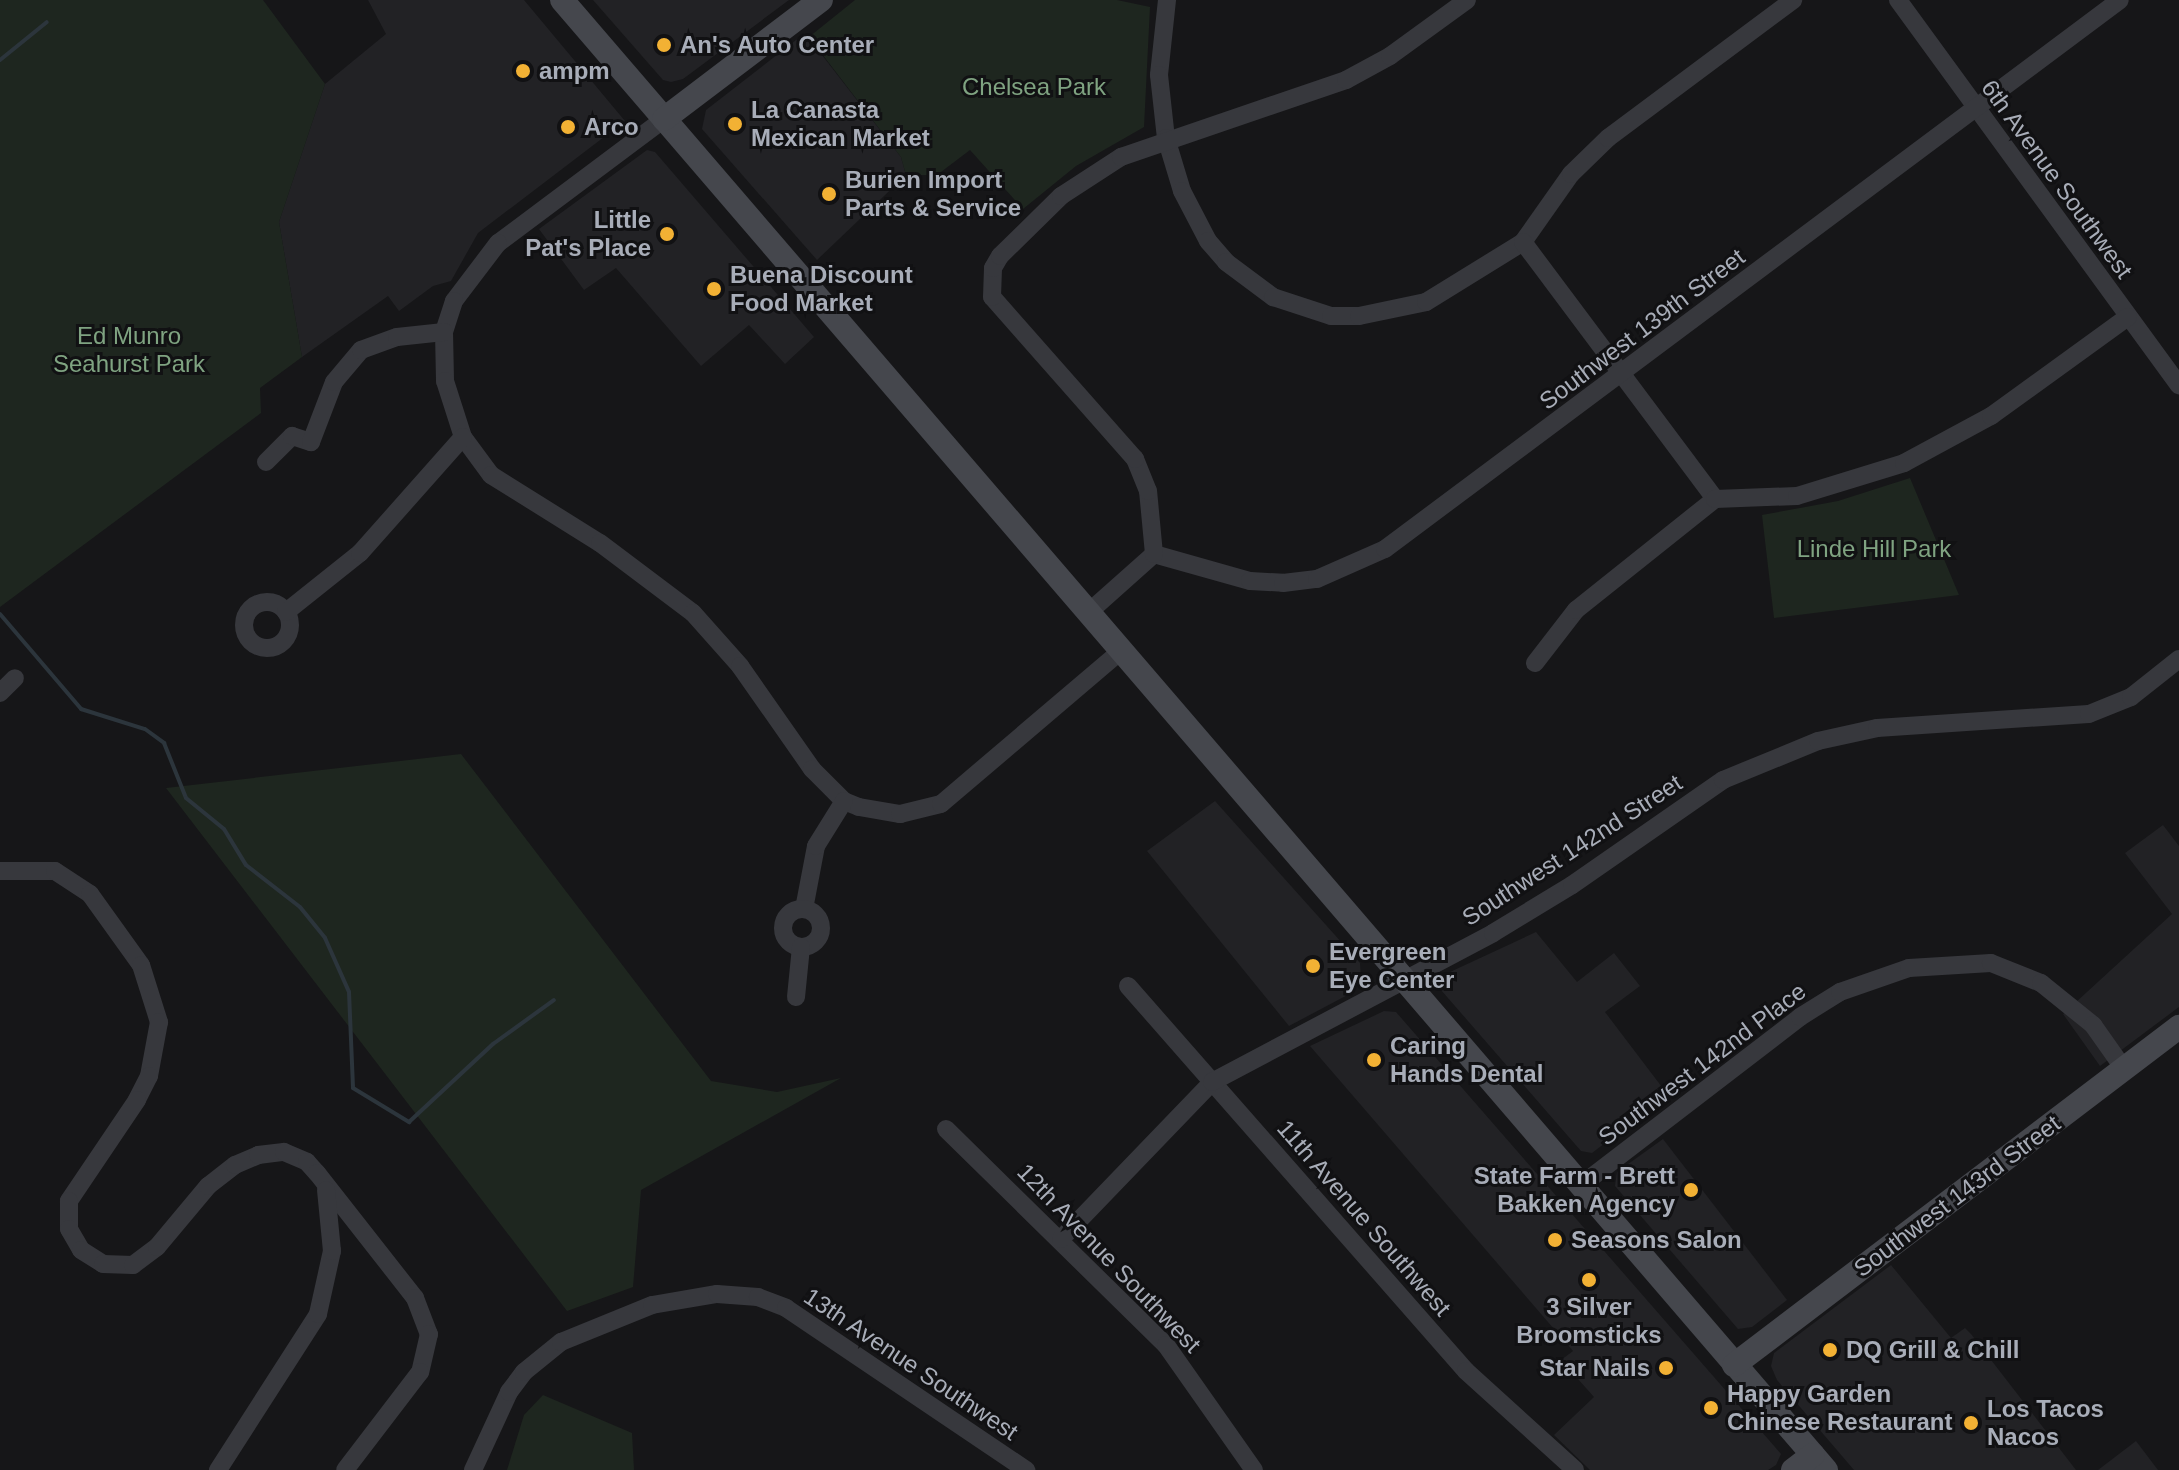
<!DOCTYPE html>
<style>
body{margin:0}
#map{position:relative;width:2179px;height:1470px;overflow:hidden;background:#161618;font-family:Helvetica,sans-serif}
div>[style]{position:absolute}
.built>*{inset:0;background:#222225}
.green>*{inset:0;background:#1e261f}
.stream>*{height:4px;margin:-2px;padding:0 2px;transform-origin:2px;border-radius:2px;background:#2c353c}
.street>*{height:18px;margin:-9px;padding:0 9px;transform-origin:9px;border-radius:9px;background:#37383d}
.street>.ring{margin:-9px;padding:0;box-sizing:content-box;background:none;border:18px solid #37383d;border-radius:50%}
.secondary>*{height:24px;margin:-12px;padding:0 12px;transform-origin:12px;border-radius:12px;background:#45474d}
.dots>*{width:22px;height:22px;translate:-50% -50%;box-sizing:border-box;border:4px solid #111113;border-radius:50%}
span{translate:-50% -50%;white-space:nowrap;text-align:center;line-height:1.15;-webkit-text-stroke:6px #111113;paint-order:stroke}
.poi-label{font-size:24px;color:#a8adb8;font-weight:700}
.left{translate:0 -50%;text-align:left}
.right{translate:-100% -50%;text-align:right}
.park-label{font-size:24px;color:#7fa381}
.street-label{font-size:24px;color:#a8adb8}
</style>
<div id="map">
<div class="built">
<div style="clip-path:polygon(368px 0,524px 0,625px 121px,478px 233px,451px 281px,433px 286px,399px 311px,388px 296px,302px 357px,279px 222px,325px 84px,386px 34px)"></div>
<div style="clip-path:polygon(593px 0,789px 0,683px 79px,671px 82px,663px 80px)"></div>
<div style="clip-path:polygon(805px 33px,901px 157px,906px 175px,817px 260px,702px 129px,706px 110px)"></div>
<div style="clip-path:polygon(647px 150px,655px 152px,814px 337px,785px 364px,749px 325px,701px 366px,616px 268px,584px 290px,539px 229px)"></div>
<div style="clip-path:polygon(1215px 801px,1360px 963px,1361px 979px,1355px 991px,1289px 1026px,1147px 851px)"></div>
<div style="clip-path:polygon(2163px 825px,2179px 846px,2179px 1007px,2100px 1066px,2063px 1014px,2172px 914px,2125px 853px)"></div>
<div style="clip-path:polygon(1536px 932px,1577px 982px,1614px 953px,1640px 986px,1605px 1012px,1668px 1095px,1592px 1153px,1581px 1151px,1441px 990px,1450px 972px)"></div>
<div style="clip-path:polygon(1384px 1011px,1396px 1012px,1781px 1454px,1776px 1465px,1768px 1470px,1590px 1470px,1554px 1435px,1594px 1397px,1561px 1360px,1573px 1351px,1310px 1046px)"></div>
<div style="clip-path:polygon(1663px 1139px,1787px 1300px,1752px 1327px,1738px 1329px,1615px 1186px,1617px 1172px)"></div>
<div style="clip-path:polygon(1891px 1265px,1951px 1338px,1965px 1328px,1971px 1334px,2076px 1470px,1854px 1470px,1777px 1380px,1771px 1366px,1774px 1353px)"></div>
<div style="clip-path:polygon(2136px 1441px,2158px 1470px,2098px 1470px)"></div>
</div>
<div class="green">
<div style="clip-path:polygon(0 0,263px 0,325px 84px,279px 222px,302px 357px,260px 388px,261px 413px,0 607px)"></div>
<div style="clip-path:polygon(855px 0,1117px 0,1150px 7px,1144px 127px,1076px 166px,1023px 209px,970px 150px,937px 175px,906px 175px,901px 157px,809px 37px)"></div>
<div style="clip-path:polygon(1910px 478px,1959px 595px,1774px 618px,1762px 515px,1838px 501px)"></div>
<div style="clip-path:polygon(461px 754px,711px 1081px,777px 1092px,841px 1078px,641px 1190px,633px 1287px,567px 1311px,166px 788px)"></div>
<div style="clip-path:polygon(543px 1395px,632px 1433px,634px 1470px,507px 1470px,524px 1415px)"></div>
</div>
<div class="stream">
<div style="left:0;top:60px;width:60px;rotate:-39deg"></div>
<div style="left:0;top:614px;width:125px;rotate:49.5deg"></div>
<div style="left:81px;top:709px;width:67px;rotate:17.4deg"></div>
<div style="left:145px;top:729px;width:24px;rotate:36deg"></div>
<div style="left:164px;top:743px;width:59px;rotate:68.2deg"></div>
<div style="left:186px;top:798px;width:49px;rotate:39.2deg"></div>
<div style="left:224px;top:829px;width:42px;rotate:58.6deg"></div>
<div style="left:246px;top:865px;width:68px;rotate:37.9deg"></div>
<div style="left:300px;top:907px;width:40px;rotate:51deg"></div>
<div style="left:325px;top:938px;width:59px;rotate:66deg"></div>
<div style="left:349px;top:992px;width:96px;rotate:87.6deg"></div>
<div style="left:353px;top:1088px;width:66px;rotate:31.3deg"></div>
<div style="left:409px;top:1122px;width:115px;rotate:-42.9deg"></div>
<div style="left:493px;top:1044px;width:75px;rotate:-35.8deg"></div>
</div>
<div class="street">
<div style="left:1167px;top:0;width:75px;rotate:96.1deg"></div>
<div style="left:1159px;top:75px;width:63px;rotate:83.7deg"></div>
<div style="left:1166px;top:138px;width:55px;rotate:73.2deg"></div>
<div style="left:1182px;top:191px;width:56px;rotate:62.5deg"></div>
<div style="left:1208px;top:241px;width:28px;rotate:49deg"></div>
<div style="left:1226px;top:262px;width:59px;rotate:36.7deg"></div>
<div style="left:1273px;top:297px;width:61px;rotate:18.1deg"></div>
<div style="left:1331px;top:316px;width:28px"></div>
<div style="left:1359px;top:316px;width:68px;rotate:-11.8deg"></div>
<div style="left:1426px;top:302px;width:114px;rotate:-31.7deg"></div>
<div style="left:1523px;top:242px;width:83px;rotate:-54.8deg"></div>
<div style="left:1571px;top:174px;width:52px;rotate:-44.2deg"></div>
<div style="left:1608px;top:138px;width:231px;rotate:-36.7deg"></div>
<div style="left:1898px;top:0;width:477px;rotate:53.9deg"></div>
<div style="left:664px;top:119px;width:207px;rotate:143.2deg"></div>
<div style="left:498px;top:243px;width:73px;rotate:127.2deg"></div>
<div style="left:454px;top:301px;width:33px;rotate:108deg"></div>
<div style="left:444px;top:332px;width:49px;rotate:88.8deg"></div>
<div style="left:445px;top:381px;width:59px;rotate:72.2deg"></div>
<div style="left:463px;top:437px;width:47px;rotate:53.6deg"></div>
<div style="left:491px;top:475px;width:128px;rotate:32deg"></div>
<div style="left:600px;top:543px;width:116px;rotate:37deg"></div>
<div style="left:693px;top:613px;width:71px;rotate:48.4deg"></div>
<div style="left:740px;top:666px;width:126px;rotate:55deg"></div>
<div style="left:812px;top:769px;width:45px;rotate:45deg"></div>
<div style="left:844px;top:801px;width:16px;rotate:22deg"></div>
<div style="left:859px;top:807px;width:42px;rotate:9.7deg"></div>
<div style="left:900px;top:814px;width:42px;rotate:-13.7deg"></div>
<div style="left:941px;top:804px;width:238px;rotate:-40.4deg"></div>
<div style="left:1523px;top:242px;width:321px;rotate:53.2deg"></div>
<div style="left:266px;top:462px;width:37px;rotate:-45deg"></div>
<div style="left:292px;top:436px;width:20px;rotate:18deg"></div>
<div style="left:311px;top:442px;width:64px;rotate:-69deg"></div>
<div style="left:334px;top:382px;width:42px;rotate:-49.8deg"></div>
<div style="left:361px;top:350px;width:38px;rotate:-20deg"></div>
<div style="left:397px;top:337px;width:47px;rotate:-6.1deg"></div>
<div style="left:1154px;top:554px;width:100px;rotate:15.7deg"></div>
<div style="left:1250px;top:581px;width:33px;rotate:3deg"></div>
<div style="left:1283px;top:583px;width:34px;rotate:-7deg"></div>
<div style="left:1317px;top:579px;width:74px;rotate:-23.8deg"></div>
<div style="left:1385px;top:549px;width:917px;rotate:-36.76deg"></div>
<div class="ring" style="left:244px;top:602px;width:28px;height:28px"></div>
<div style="left:286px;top:612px;width:95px;rotate:-38.6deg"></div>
<div style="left:360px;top:553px;width:155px;rotate:-48.4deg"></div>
<div style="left:1089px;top:612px;width:87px;rotate:-41.7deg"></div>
<div style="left:1154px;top:554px;width:63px;rotate:-95.4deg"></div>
<div style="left:1148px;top:491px;width:35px;rotate:-112deg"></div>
<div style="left:1135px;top:459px;width:216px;rotate:-131.4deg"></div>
<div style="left:992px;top:297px;width:29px;rotate:-88deg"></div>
<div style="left:993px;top:268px;width:14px;rotate:-60deg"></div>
<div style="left:1000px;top:256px;width:86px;rotate:-44.5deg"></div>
<div style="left:1061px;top:196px;width:72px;rotate:-33deg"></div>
<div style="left:1121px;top:157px;width:238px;rotate:-18.9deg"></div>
<div style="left:1346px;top:80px;width:50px;rotate:-28.6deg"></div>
<div style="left:1390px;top:56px;width:95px;rotate:-36deg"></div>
<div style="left:1535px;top:663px;width:67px;rotate:-52.3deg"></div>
<div style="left:1576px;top:610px;width:178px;rotate:-38.6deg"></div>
<div style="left:1715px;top:499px;width:82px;rotate:-2.1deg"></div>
<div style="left:1797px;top:496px;width:112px;rotate:-17.1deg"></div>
<div style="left:1904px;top:463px;width:99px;rotate:-28.4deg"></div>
<div style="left:1991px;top:416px;width:169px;rotate:-35.9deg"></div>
<div style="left:0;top:693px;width:21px;rotate:-45deg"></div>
<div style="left:0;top:871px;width:55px"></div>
<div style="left:55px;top:871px;width:42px;rotate:33.3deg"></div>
<div style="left:90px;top:894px;width:87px;rotate:54.3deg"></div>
<div style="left:141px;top:965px;width:60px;rotate:72.5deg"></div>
<div style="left:159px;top:1022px;width:55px;rotate:100.5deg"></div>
<div style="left:149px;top:1076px;width:27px;rotate:117deg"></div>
<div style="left:137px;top:1100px;width:122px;rotate:124deg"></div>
<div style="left:69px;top:1201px;width:28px;rotate:90deg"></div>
<div style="left:69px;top:1229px;width:24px;rotate:60deg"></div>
<div style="left:81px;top:1250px;width:26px;rotate:32deg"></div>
<div style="left:103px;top:1264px;width:30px;rotate:2deg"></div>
<div style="left:133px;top:1265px;width:30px;rotate:-37deg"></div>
<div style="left:157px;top:1247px;width:80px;rotate:-50.1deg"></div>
<div style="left:208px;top:1186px;width:34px;rotate:-38deg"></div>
<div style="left:235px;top:1165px;width:25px;rotate:-23deg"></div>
<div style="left:258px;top:1155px;width:26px;rotate:-7deg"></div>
<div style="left:284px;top:1152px;width:25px;rotate:23deg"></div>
<div style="left:307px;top:1162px;width:15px;rotate:48deg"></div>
<div style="left:317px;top:1173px;width:159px;rotate:51.9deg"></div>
<div style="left:415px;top:1298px;width:39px;rotate:69deg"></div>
<div style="left:429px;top:1334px;width:39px;rotate:103deg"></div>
<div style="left:420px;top:1372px;width:123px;rotate:127.4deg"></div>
<div style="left:804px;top:909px;width:64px;rotate:-79.2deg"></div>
<div style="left:816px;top:846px;width:53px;rotate:-58.1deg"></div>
<div class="ring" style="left:783px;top:909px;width:20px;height:20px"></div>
<div style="left:1128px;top:986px;width:512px;rotate:48.72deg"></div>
<div style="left:1466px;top:1371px;width:147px;rotate:42.2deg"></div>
<div style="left:796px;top:997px;width:50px;rotate:-84.3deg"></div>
<div style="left:946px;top:1129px;width:308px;rotate:44.5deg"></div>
<div style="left:1166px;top:1345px;width:153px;rotate:54.9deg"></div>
<div style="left:1580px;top:1186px;width:277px;rotate:-37.5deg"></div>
<div style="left:1800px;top:1017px;width:47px;rotate:-32deg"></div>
<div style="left:1840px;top:992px;width:73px;rotate:-19.2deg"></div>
<div style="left:1909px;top:968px;width:82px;rotate:-3.5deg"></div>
<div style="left:1991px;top:963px;width:54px;rotate:21.8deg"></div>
<div style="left:2041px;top:983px;width:67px;rotate:38.9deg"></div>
<div style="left:2093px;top:1025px;width:54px;rotate:54.8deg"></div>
<div style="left:1061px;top:1239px;width:218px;rotate:-46.1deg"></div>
<div style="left:1212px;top:1082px;width:318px;rotate:-27.9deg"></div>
<div style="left:1493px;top:933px;width:92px;rotate:-31.3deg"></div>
<div style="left:1572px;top:885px;width:184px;rotate:-34.8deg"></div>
<div style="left:1723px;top:780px;width:103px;rotate:-22.3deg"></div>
<div style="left:1818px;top:741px;width:60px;rotate:-12.4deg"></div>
<div style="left:1877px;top:728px;width:212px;rotate:-3.8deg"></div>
<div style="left:2089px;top:714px;width:45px;rotate:-22deg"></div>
<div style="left:2131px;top:697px;width:61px;rotate:-38.4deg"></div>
<div style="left:218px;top:1470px;width:185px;rotate:-57.3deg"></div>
<div style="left:318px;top:1314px;width:65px;rotate:-77.5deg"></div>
<div style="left:332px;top:1251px;width:61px;rotate:-95.6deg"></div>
<div style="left:473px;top:1470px;width:86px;rotate:-65.2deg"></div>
<div style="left:509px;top:1392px;width:25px;rotate:-53deg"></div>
<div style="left:524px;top:1372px;width:48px;rotate:-39deg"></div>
<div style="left:561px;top:1342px;width:98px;rotate:-22.1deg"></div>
<div style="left:652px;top:1305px;width:66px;rotate:-9.6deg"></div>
<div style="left:717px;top:1294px;width:41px;rotate:4.2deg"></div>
<div style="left:758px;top:1297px;width:30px;rotate:21deg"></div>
<div style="left:786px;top:1308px;width:290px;rotate:34deg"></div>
</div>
<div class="secondary">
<div style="left:562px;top:0;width:1939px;rotate:49.31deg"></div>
<div style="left:664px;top:119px;width:197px;rotate:-37.2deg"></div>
<div style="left:1734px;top:1365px;width:559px;rotate:-37.22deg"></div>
<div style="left:1793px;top:1470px;width:25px;rotate:-37deg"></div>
</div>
<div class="dots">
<div style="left:664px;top:45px;background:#f2b134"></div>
<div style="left:523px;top:71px;background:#f2b134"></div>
<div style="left:735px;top:124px;background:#f2b134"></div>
<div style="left:568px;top:127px;background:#f2b134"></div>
<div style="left:829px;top:194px;background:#f2b134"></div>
<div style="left:667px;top:234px;background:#f2b134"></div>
<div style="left:714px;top:289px;background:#f2b134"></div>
<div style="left:1313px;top:966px;background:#f2b134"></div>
<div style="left:1374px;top:1060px;background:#f2b134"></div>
<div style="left:1691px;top:1190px;background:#f2b134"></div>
<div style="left:1555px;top:1240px;background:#f2b134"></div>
<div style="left:1589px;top:1280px;background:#f2b134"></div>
<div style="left:1830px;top:1350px;background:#f2b134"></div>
<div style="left:1666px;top:1368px;background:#f2b134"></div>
<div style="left:1711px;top:1408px;background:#f2b134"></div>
<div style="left:1971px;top:1423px;background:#f2b134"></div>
</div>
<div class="poi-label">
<span class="left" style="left:680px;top:45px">An's Auto Center</span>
<span class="left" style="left:539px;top:71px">ampm</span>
<span class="left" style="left:751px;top:124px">La Canasta<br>Mexican Market</span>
<span class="left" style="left:584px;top:127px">Arco</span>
<span class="left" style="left:845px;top:194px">Burien Import<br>Parts &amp; Service</span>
<span class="right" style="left:651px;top:234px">Little<br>Pat's Place</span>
<span class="left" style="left:730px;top:289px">Buena Discount<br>Food Market</span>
<span class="left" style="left:1329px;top:966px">Evergreen<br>Eye Center</span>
<span class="left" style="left:1390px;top:1060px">Caring<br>Hands Dental</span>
<span class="right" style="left:1675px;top:1190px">State Farm - Brett<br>Bakken Agency</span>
<span class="left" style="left:1571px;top:1240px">Seasons Salon</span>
<span style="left:1589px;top:1321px">3 Silver<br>Broomsticks</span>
<span class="left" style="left:1846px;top:1350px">DQ Grill &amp; Chill</span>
<span class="right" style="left:1650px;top:1368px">Star Nails</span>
<span class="left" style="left:1727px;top:1408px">Happy Garden<br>Chinese Restaurant</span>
<span class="left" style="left:1987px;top:1423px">Los Tacos<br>Nacos</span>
</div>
<div class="park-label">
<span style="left:1034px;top:87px">Chelsea Park</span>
<span style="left:129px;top:350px">Ed Munro<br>Seahurst Park</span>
<span style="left:1874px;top:549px">Linde Hill Park</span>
</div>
<div class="street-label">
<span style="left:2057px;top:179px;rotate:54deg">6th Avenue Southwest</span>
<span style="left:1642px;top:329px;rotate:-37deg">Southwest 139th Street</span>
<span style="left:1572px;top:850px;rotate:-33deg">Southwest 142nd Street</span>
<span style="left:1702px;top:1064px;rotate:-37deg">Southwest 142nd Place</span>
<span style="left:1957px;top:1196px;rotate:-37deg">Southwest 143rd Street</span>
<span style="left:1364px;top:1218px;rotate:49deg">11th Avenue Southwest</span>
<span style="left:1109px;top:1258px;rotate:46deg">12th Avenue Southwest</span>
<span style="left:911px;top:1364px;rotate:34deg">13th Avenue Southwest</span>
</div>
</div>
